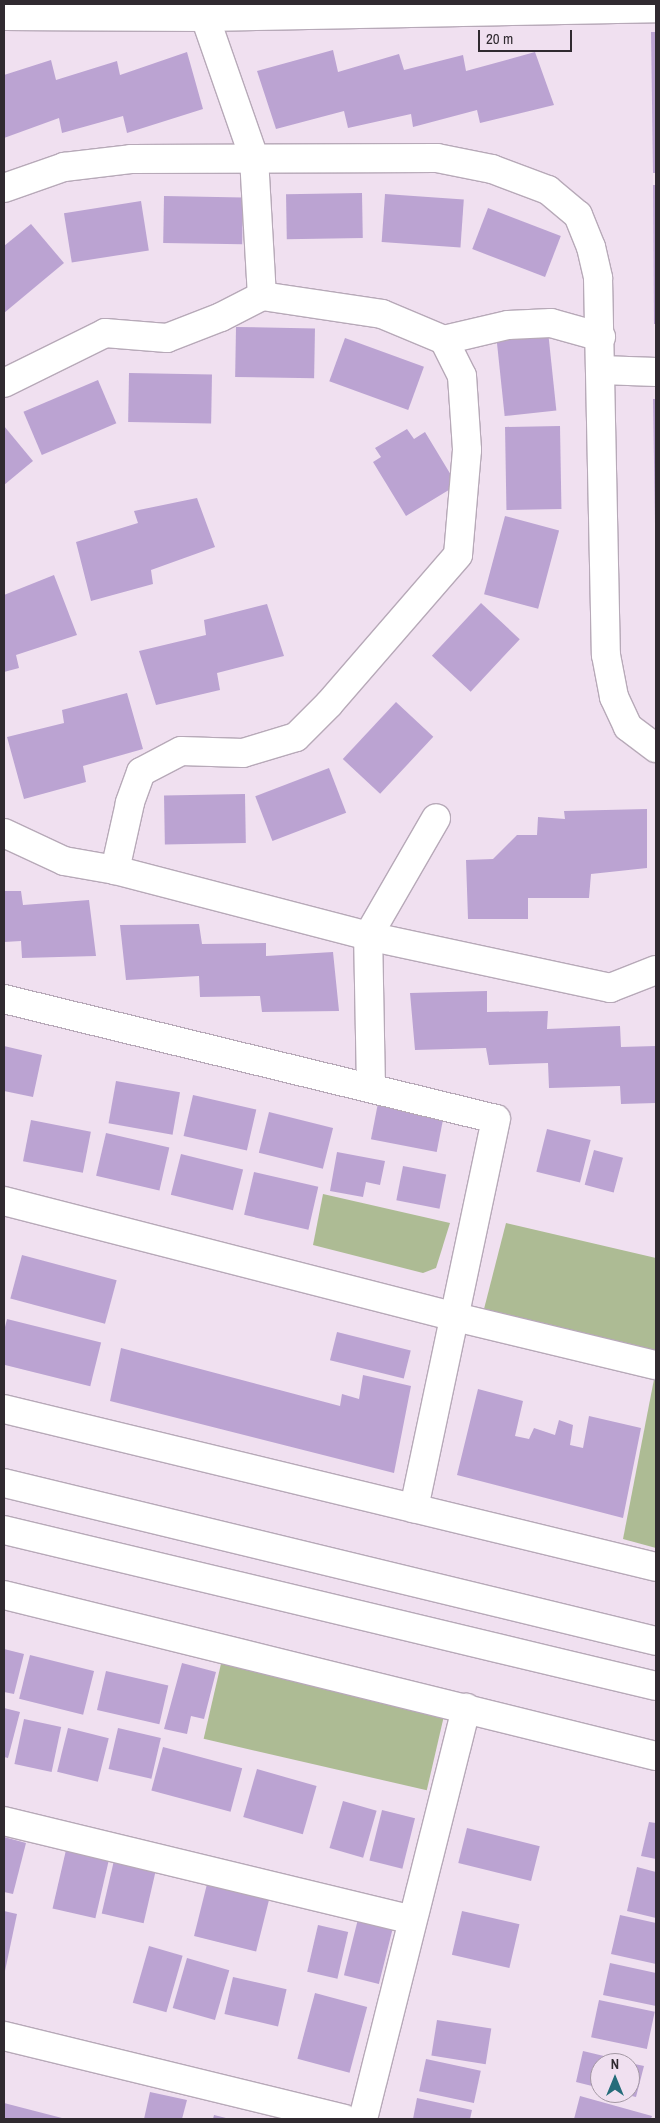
<!DOCTYPE html>
<style>
body{margin:0}
#map{position:relative;width:660px;height:2123px;overflow:hidden;background:#f0e0f0;font-family:"Archivo Narrow",sans-serif}
div>[style]{position:absolute}
.green>*{inset:0;background:#adbb94;transform-origin:0 0}
.building>*{inset:0;background:#bba3d2;transform-origin:0 0}
.roads{filter:drop-shadow(1px 0 #b7a9b8) drop-shadow(-1px 0 #b7a9b8) drop-shadow(0 1px #b7a9b8) drop-shadow(0 -1px #b7a9b8)}
.minor>*{height:28px;margin:-14px;padding:0 14px;transform-origin:14px;border-radius:14px;background:#fff}
span{translate:-50% -50%;white-space:nowrap;text-align:center;line-height:1.15;-webkit-text-stroke:4px #f0e0f0;paint-order:stroke}
.frame{position:absolute;inset:0;border:5px solid #302a30;pointer-events:none}
.north{position:absolute;left:590px;top:2053px;width:50px;height:50px;box-sizing:border-box;background:#f0e0f0;border:1px solid #a397a3;border-radius:50%;rotate:0deg;font-size:14px;font-weight:700;line-height:20px;text-align:center;color:#302a30}
.north::after{content:'';display:block;margin:auto;width:18px;height:22px;background:#256c7a;clip-path:polygon(50% 0,100% 100%,50% 72%,0 100%)}
.scale{position:absolute;left:478px;top:30px;width:94px;height:22px;box-sizing:border-box;border:2px solid #302a30;border-top:0;padding-left:6px;font-size:15px;line-height:18px;white-space:nowrap;color:#302a30;-webkit-text-stroke:4px #f0e0f0;paint-order:stroke}
</style>
<div id="map">
<div class="green">
<div style="clip-path:polygon(323px 1194px,450px 1223px,436px 1268px,423px 1273px,313px 1245px)"></div>
<div style="clip-path:polygon(506px 1223px,656px 1258px,656px 1354px,484px 1309px)"></div>
<div style="clip-path:polygon(656px 1369px,656px 1548px,623px 1539px)"></div>
<div style="left:223px;top:1655px;width:229px;height:86px;rotate:13deg"></div>
</div>
<div class="building">
<div style="clip-path:polygon(651px 32px,656px 32px,656px 173px,653px 173px)"></div>
<div style="clip-path:polygon(333px 50px,338px 72px,399px 54px,404px 70px,463px 55px,466px 71px,535px 52px,554px 105px,480px 123px,477px 110px,413px 127px,411px 114px,348px 128px,344px 111px,276px 129px,257px 71px)"></div>
<div style="clip-path:polygon(187px 52px,203px 109px,127px 133px,123px 116px,62px 133px,59px 118px,4px 138px,4px 75px,51px 60px,56px 80px,117px 61px,120px 75px)"></div>
<div style="clip-path:polygon(653px 185px,656px 185px,656px 324px,654px 324px)"></div>
<div style="left:362px;top:193px;width:45px;height:76px;rotate:89deg"></div>
<div style="left:385px;top:194px;width:79px;height:48px;rotate:4deg"></div>
<div style="left:164px;top:196px;width:79px;height:47px;rotate:1deg"></div>
<div style="left:141px;top:201px;width:50px;height:78px;rotate:81deg"></div>
<div style="left:488px;top:208px;width:78px;height:44px;rotate:21deg"></div>
<div style="clip-path:polygon(31px 224px,64px 263px,4px 313px,4px 246px)"></div>
<div style="left:236px;top:327px;width:79px;height:50px;rotate:1deg"></div>
<div style="left:548px;top:331px;width:80px;height:52px;rotate:84deg"></div>
<div style="left:345px;top:338px;width:84px;height:46px;rotate:20deg"></div>
<div style="left:129px;top:373px;width:83px;height:49px;rotate:1deg"></div>
<div style="left:98px;top:380px;width:47px;height:81px;rotate:67deg"></div>
<div style="clip-path:polygon(653px 399px,656px 399px,656px 524px,655px 524px)"></div>
<div style="clip-path:polygon(4px 426px,33px 461px,4px 485px)"></div>
<div style="left:560px;top:426px;width:83px;height:55px;rotate:89deg"></div>
<div style="clip-path:polygon(407px 429px,414px 439px,425px 432px,457px 485px,406px 516px,373px 462px,381px 457px,375px 448px)"></div>
<div style="clip-path:polygon(197px 498px,215px 547px,151px 570px,153px 584px,91px 601px,76px 542px,138px 523px,134px 511px)"></div>
<div style="left:505px;top:516px;width:56px;height:81px;rotate:15deg"></div>
<div style="clip-path:polygon(54px 575px,77px 635px,16px 655px,19px 668px,4px 672px,4px 595px)"></div>
<div style="left:481px;top:603px;width:53px;height:72px;rotate:43deg"></div>
<div style="clip-path:polygon(267px 604px,284px 656px,217px 673px,220px 690px,156px 705px,139px 651px,206px 635px,204px 620px)"></div>
<div style="clip-path:polygon(127px 693px,143px 749px,83px 766px,86px 782px,24px 799px,7px 737px,64px 723px,62px 710px)"></div>
<div style="left:396px;top:702px;width:51px;height:78px;rotate:43deg"></div>
<div style="left:329px;top:768px;width:48px;height:79px;rotate:69deg"></div>
<div style="left:245px;top:794px;width:49px;height:81px;rotate:89deg"></div>
<div style="clip-path:polygon(647px 809px,647px 868px,591px 874px,589px 898px,528px 898px,528px 919px,468px 919px,466px 860px,493px 859px,517px 835px,537px 835px,538px 817px,565px 819px,564px 811px)"></div>
<div style="clip-path:polygon(4px 891px,21px 891px,23px 905px,89px 900px,96px 956px,22px 958px,21px 941px,4px 942px)"></div>
<div style="clip-path:polygon(199px 924px,202px 944px,266px 943px,266px 956px,333px 952px,339px 1011px,262px 1012px,260px 996px,200px 997px,199px 976px,126px 980px,120px 925px)"></div>
<div style="clip-path:polygon(487px 991px,487px 1012px,548px 1011px,547px 1029px,620px 1026px,621px 1047px,656px 1046px,656px 1103px,621px 1104px,620px 1086px,549px 1088px,548px 1063px,489px 1065px,486px 1048px,415px 1050px,410px 993px)"></div>
<div style="clip-path:polygon(4px 1046px,42px 1055px,33px 1097px,4px 1091px)"></div>
<div style="left:116px;top:1081px;width:65px;height:43px;rotate:10deg"></div>
<div style="left:193px;top:1095px;width:65px;height:42px;rotate:13deg"></div>
<div style="left:378px;top:1103px;width:67px;height:37px;rotate:11deg"></div>
<div style="left:269px;top:1112px;width:66px;height:42px;rotate:14deg"></div>
<div style="left:31px;top:1120px;width:61px;height:42px;rotate:11deg"></div>
<div style="left:547px;top:1129px;width:45px;height:44px;rotate:14deg"></div>
<div style="left:106px;top:1133px;width:65px;height:44px;rotate:13deg"></div>
<div style="left:594px;top:1150px;width:30px;height:36px;rotate:15deg"></div>
<div style="clip-path:polygon(337px 1152px,385px 1161px,380px 1185px,366px 1182px,363px 1197px,330px 1191px)"></div>
<div style="left:181px;top:1154px;width:64px;height:42px;rotate:14deg"></div>
<div style="left:403px;top:1166px;width:44px;height:35px;rotate:11deg"></div>
<div style="left:254px;top:1172px;width:66px;height:44px;rotate:13deg"></div>
<div style="left:22px;top:1255px;width:98px;height:45px;rotate:15deg"></div>
<div style="left:7px;top:1319px;width:97px;height:45px;rotate:14deg"></div>
<div style="left:337px;top:1332px;width:76px;height:29px;rotate:14deg"></div>
<div style="clip-path:polygon(121px 1348px,340px 1406px,342px 1394px,359px 1399px,363px 1375px,411px 1386px,394px 1473px,110px 1401px)"></div>
<div style="clip-path:polygon(478px 1389px,523px 1401px,515px 1436px,529px 1439px,534px 1428px,555px 1435px,559px 1420px,573px 1425px,570px 1445px,583px 1448px,589px 1416px,641px 1428px,623px 1518px,457px 1475px)"></div>
<div style="clip-path:polygon(4px 1649px,24px 1654px,14px 1694px,4px 1692px)"></div>
<div style="left:30px;top:1655px;width:66px;height:45px;rotate:14deg"></div>
<div style="clip-path:polygon(182px 1663px,216px 1672px,204px 1719px,191px 1716px,187px 1734px,164px 1729px)"></div>
<div style="left:106px;top:1671px;width:64px;height:40px;rotate:13deg"></div>
<div style="clip-path:polygon(4px 1708px,20px 1712px,8px 1758px,4px 1757px)"></div>
<div style="left:24px;top:1719px;width:38px;height:46px;rotate:12deg"></div>
<div style="left:68px;top:1728px;width:42px;height:45px;rotate:14deg"></div>
<div style="left:118px;top:1728px;width:44px;height:42px;rotate:13deg"></div>
<div style="left:163px;top:1747px;width:82px;height:45px;rotate:15deg"></div>
<div style="left:257px;top:1769px;width:62px;height:50px;rotate:16deg"></div>
<div style="left:343px;top:1801px;width:35px;height:49px;rotate:16deg"></div>
<div style="left:382px;top:1810px;width:34px;height:52px;rotate:14deg"></div>
<div style="clip-path:polygon(649px 1822px,656px 1823px,656px 1859px,641px 1856px)"></div>
<div style="left:467px;top:1828px;width:75px;height:36px;rotate:14deg"></div>
<div style="clip-path:polygon(4px 1837px,26px 1843px,13px 1894px,4px 1892px)"></div>
<div style="left:66px;top:1850px;width:44px;height:60px;rotate:13deg"></div>
<div style="left:115px;top:1856px;width:43px;height:59px;rotate:13deg"></div>
<div style="clip-path:polygon(637px 1867px,656px 1872px,656px 1918px,627px 1911px)"></div>
<div style="left:210px;top:1872px;width:64px;height:66px;rotate:14deg"></div>
<div style="clip-path:polygon(4px 1911px,17px 1914px,5px 1971px,4px 1971px)"></div>
<div style="left:462px;top:1911px;width:59px;height:45px;rotate:13deg"></div>
<div style="clip-path:polygon(620px 1915px,656px 1923px,656px 1964px,611px 1954px)"></div>
<div style="left:358px;top:1919px;width:36px;height:58px;rotate:14deg"></div>
<div style="left:318px;top:1925px;width:31px;height:48px;rotate:13deg"></div>
<div style="left:149px;top:1946px;width:35px;height:59px;rotate:16deg"></div>
<div style="left:187px;top:1958px;width:44px;height:52px;rotate:16deg"></div>
<div style="clip-path:polygon(610px 1963px,656px 1973px,656px 2006px,603px 1995px)"></div>
<div style="left:233px;top:1977px;width:55px;height:38px;rotate:13deg"></div>
<div style="left:315px;top:1993px;width:54px;height:68px;rotate:15deg"></div>
<div style="left:599px;top:2000px;width:57px;height:38px;rotate:12deg"></div>
<div style="left:437px;top:2020px;width:55px;height:36px;rotate:9deg"></div>
<div style="clip-path:polygon(583px 2051px,629px 2062px,628px 2063px,600px 2063px,600px 2088px,576px 2082px)"></div>
<div style="left:426px;top:2059px;width:56px;height:33px;rotate:12deg"></div>
<div style="clip-path:polygon(630px 2063px,644px 2066px,636px 2097px,623px 2094px,630px 2093px)"></div>
<div style="clip-path:polygon(150px 2092px,187px 2100px,182px 2119px,144px 2119px)"></div>
<div style="clip-path:polygon(580px 2096px,652px 2116px,651px 2119px,574px 2119px)"></div>
<div style="clip-path:polygon(417px 2098px,472px 2110px,470px 2119px,413px 2119px)"></div>
<div style="clip-path:polygon(4px 2103px,62px 2118px,62px 2119px,4px 2119px)"></div>
<div style="clip-path:polygon(214px 2115px,230px 2119px,213px 2119px)"></div>
</div>
<div class="roads">
<div class="minor">
<div style="left:4px;top:16px;width:201px;rotate:0.3deg"></div>
<div style="left:205px;top:17px;width:451px;rotate:-1.1deg"></div>
<div style="left:205px;top:17px;width:149px;rotate:70.8deg"></div>
<div style="left:254px;top:158px;width:138px;rotate:86.7deg"></div>
<div style="left:4px;top:188px;width:64px;rotate:-19.3deg"></div>
<div style="left:64px;top:167px;width:67px;rotate:-6.8deg"></div>
<div style="left:131px;top:159px;width:306px;rotate:-0.2deg"></div>
<div style="left:437px;top:158px;width:56px;rotate:11.3deg"></div>
<div style="left:492px;top:169px;width:60px;rotate:20.6deg"></div>
<div style="left:548px;top:190px;width:39px;rotate:40deg"></div>
<div style="left:578px;top:215px;width:35px;rotate:68deg"></div>
<div style="left:591px;top:247px;width:32px;rotate:77deg"></div>
<div style="left:598px;top:278px;width:377px;rotate:88.8deg"></div>
<div style="left:606px;top:655px;width:43px;rotate:79.2deg"></div>
<div style="left:614px;top:697px;width:33px;rotate:65deg"></div>
<div style="left:628px;top:727px;width:35px;rotate:37deg"></div>
<div style="left:444px;top:340px;width:66px;rotate:-13.2deg"></div>
<div style="left:508px;top:325px;width:43px;rotate:-2.7deg"></div>
<div style="left:551px;top:323px;width:52px;rotate:15.6deg"></div>
<div style="left:601px;top:370px;width:55px;rotate:2.1deg"></div>
<div style="left:4px;top:383px;width:113px;rotate:-26.3deg"></div>
<div style="left:105px;top:333px;width:62px;rotate:4.6deg"></div>
<div style="left:167px;top:338px;width:58px;rotate:-21.3deg"></div>
<div style="left:221px;top:317px;width:46px;rotate:-27.1deg"></div>
<div style="left:262px;top:296px;width:121px;rotate:8.5deg"></div>
<div style="left:382px;top:314px;width:67px;rotate:22.8deg"></div>
<div style="left:444px;top:340px;width:40px;rotate:63.4deg"></div>
<div style="left:462px;top:376px;width:74px;rotate:86.1deg"></div>
<div style="left:467px;top:450px;width:105px;rotate:94.9deg"></div>
<div style="left:458px;top:555px;width:197px;rotate:130.9deg"></div>
<div style="left:329px;top:704px;width:47px;rotate:135deg"></div>
<div style="left:296px;top:737px;width:55px;rotate:163.2deg"></div>
<div style="left:243px;top:753px;width:62px;rotate:-178.2deg"></div>
<div style="left:181px;top:751px;width:45px;rotate:152.3deg"></div>
<div style="left:141px;top:772px;width:33px;rotate:110deg"></div>
<div style="left:130px;top:803px;width:69px;rotate:102.6deg"></div>
<div style="left:4px;top:833px;width:66px;rotate:25deg"></div>
<div style="left:64px;top:861px;width:52px;rotate:10deg"></div>
<div style="left:115px;top:870px;width:261px;rotate:14.6deg"></div>
<div style="left:368px;top:936px;width:248px;rotate:12.1deg"></div>
<div style="left:610px;top:988px;width:49px;rotate:-21.4deg"></div>
<div style="left:4px;top:999px;width:506px;rotate:13.71deg"></div>
<div style="left:496px;top:1119px;width:398px;rotate:101.9deg"></div>
<div style="left:371px;top:1088px;width:152px;rotate:-91.1deg"></div>
<div style="left:368px;top:936px;width:136px;rotate:-60deg"></div>
<div style="left:4px;top:1201px;width:466px;rotate:14.4deg"></div>
<div style="left:455px;top:1317px;width:206px;rotate:13.5deg"></div>
<div style="left:4px;top:1409px;width:671px;rotate:13.62deg"></div>
<div style="left:4px;top:1483px;width:671px;rotate:13.62deg"></div>
<div style="left:4px;top:1530px;width:670px;rotate:13.46deg"></div>
<div style="left:4px;top:1595px;width:672px;rotate:13.87deg"></div>
<div style="left:4px;top:1821px;width:420px;rotate:13.6deg"></div>
<div style="left:4px;top:2036px;width:350px;rotate:13.7deg"></div>
<div style="left:363px;top:2119px;width:424px;rotate:-75.9deg"></div>
</div>
</div>
<div class="frame"></div>
<div class="north">N</div>
<div class="scale">20 m</div>
</div>
